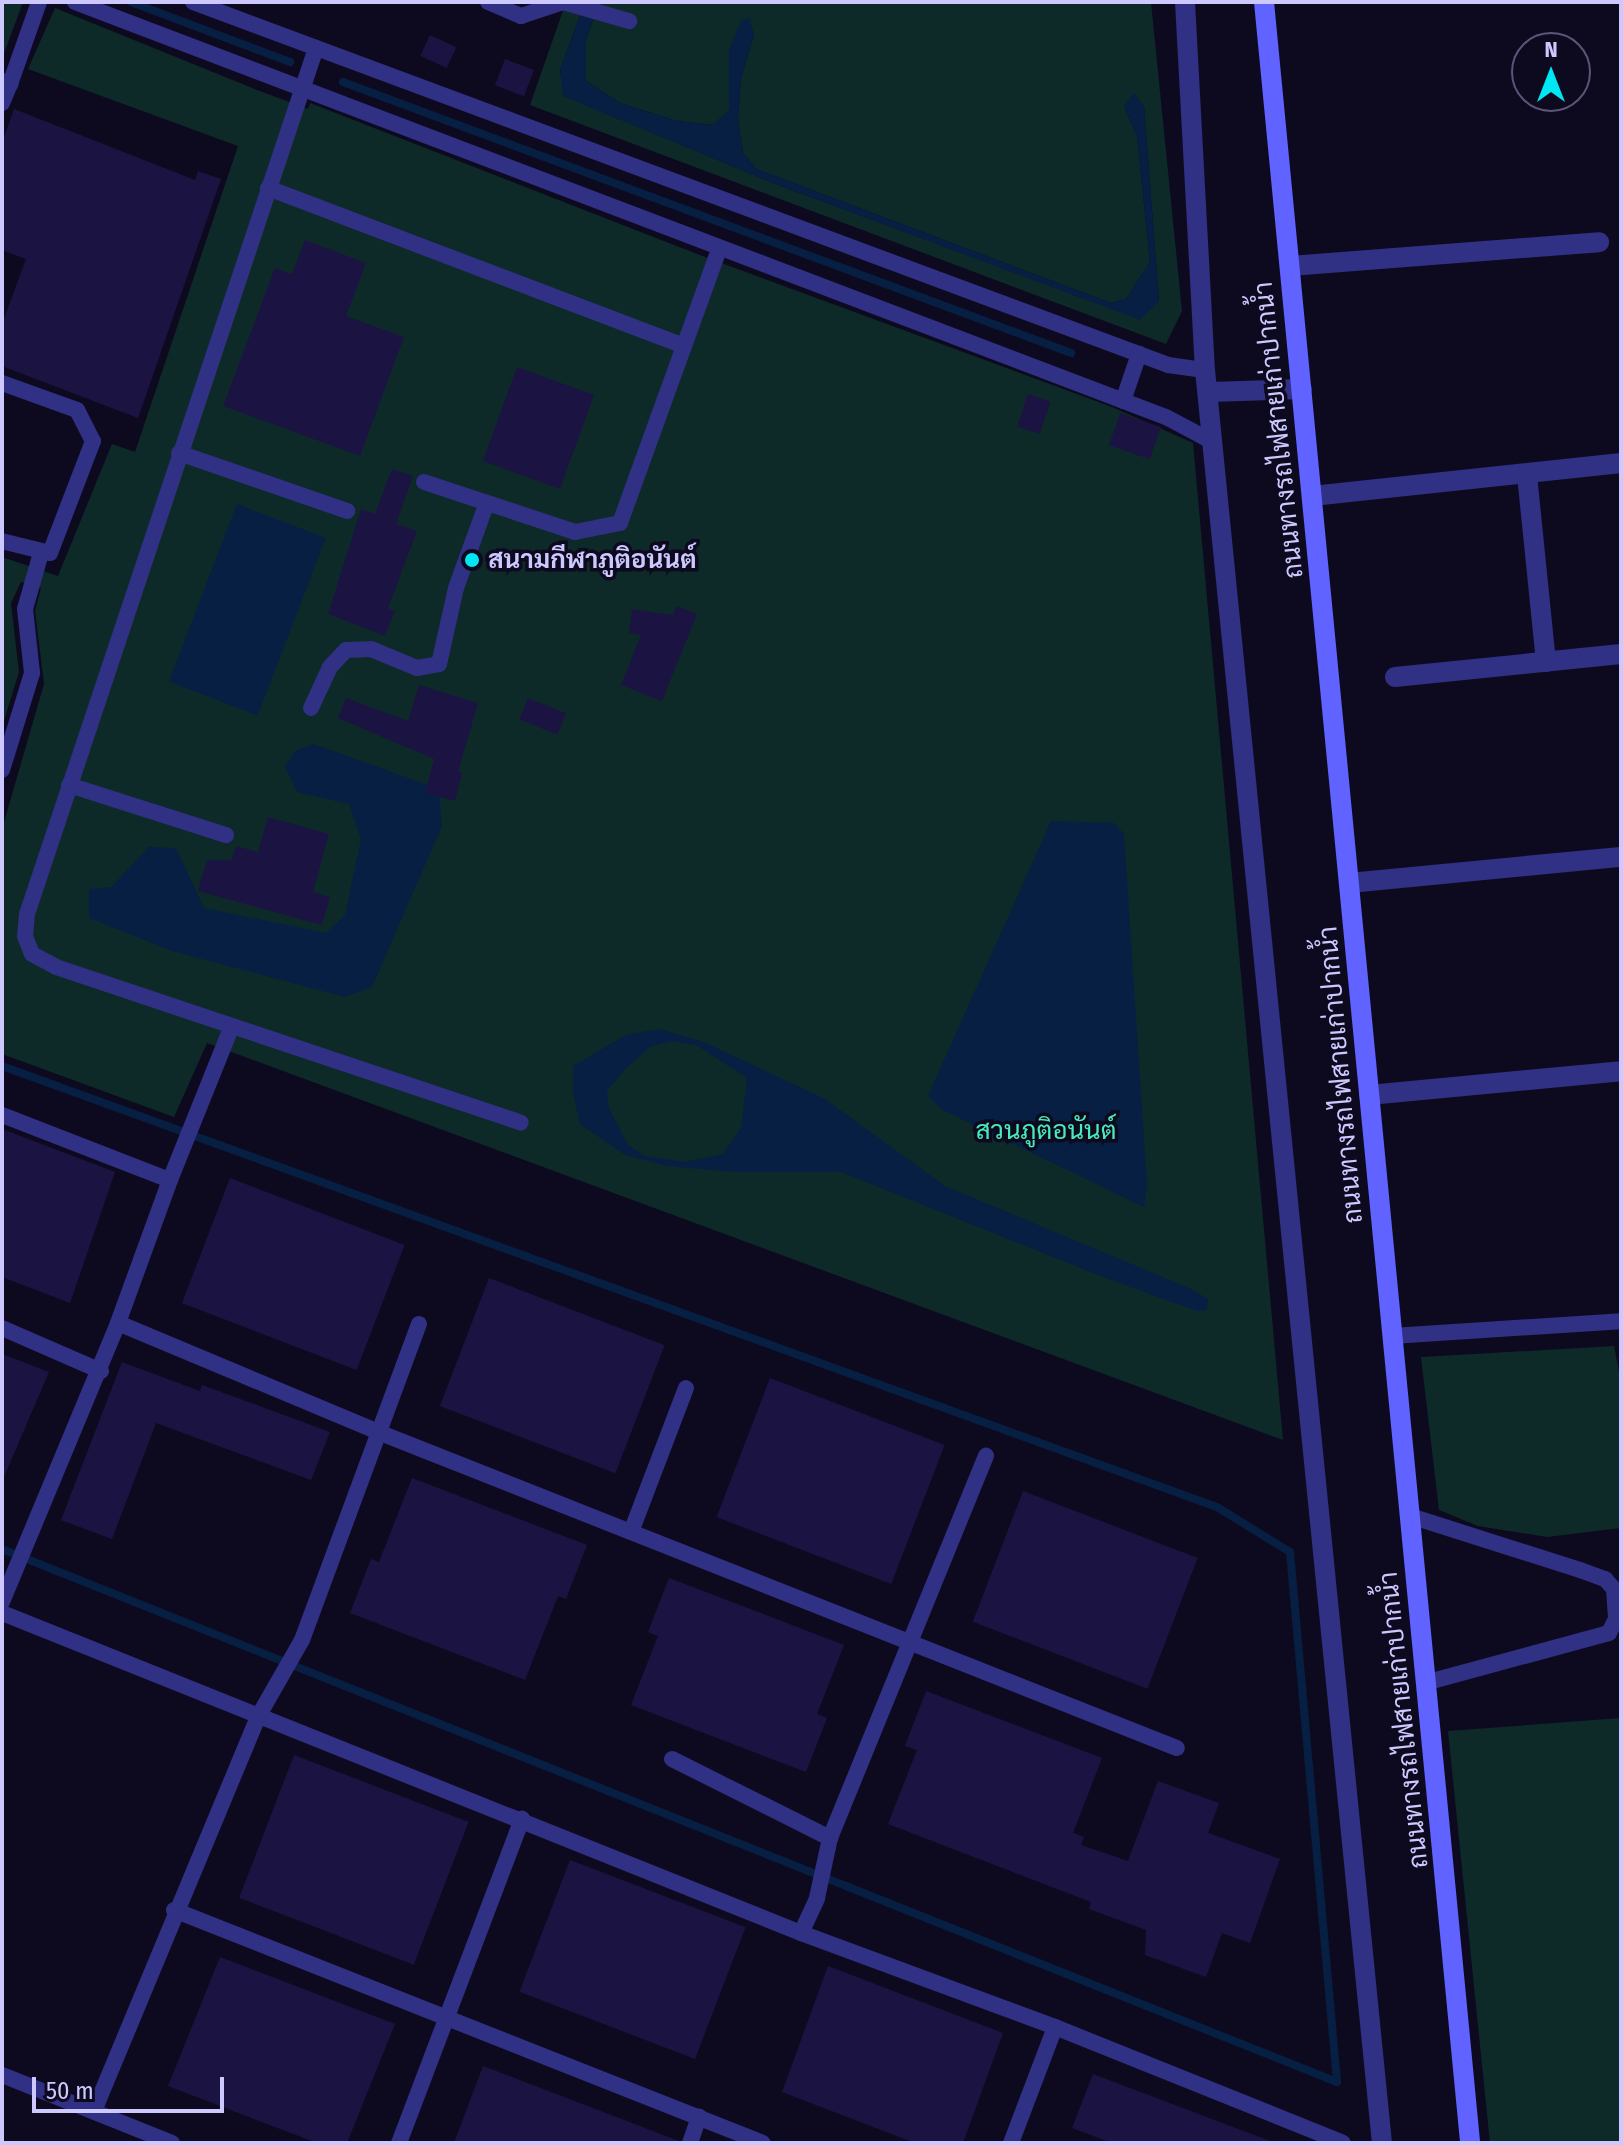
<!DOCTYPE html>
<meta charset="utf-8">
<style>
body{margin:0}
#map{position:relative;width:1623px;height:2145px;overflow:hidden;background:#0d0a20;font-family:"Fira Sans Condensed",Sarabun,sans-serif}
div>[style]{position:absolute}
.green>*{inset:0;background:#0d2a28}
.water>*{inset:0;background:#061f43;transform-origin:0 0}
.stream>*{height:8px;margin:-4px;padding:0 4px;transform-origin:4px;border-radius:4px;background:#061f43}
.building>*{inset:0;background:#1b1443;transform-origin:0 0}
.lane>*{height:16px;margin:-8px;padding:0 8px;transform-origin:8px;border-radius:8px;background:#303084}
.street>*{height:20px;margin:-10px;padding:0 10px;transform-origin:10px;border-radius:10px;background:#303084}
.secondary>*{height:20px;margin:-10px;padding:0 10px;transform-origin:10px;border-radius:10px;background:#6063ff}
.dots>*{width:22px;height:22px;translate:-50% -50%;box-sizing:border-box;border:4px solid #0d0a20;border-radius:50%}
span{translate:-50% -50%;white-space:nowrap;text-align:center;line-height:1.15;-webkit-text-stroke:7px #0d0a20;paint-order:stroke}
.street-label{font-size:26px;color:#cdc9ff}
.poi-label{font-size:26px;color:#cdc9ff;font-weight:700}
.left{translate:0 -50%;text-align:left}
.park-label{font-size:26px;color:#48ecbb}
.frame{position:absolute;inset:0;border:4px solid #cdc9ff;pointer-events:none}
.north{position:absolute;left:1511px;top:32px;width:80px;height:80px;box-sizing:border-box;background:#0d0a20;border:2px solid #5a5679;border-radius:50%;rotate:0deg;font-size:22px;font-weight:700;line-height:32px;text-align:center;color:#cdc9ff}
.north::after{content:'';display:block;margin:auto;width:28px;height:36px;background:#00e7f4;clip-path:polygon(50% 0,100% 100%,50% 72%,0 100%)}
.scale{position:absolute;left:32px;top:2077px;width:192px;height:36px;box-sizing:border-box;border:4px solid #cdc9ff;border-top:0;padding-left:10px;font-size:24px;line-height:28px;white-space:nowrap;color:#cdc9ff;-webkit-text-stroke:6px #0d0a20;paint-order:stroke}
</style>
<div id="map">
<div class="green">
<div style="clip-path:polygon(2px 2px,23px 2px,2px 59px)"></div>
<div style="clip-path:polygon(566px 2px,585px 2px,560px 70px,564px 96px,773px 183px,1140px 319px,1159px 301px,1144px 106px,1124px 106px,1137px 136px,1150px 262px,1126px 299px,1111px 303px,756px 169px,743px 153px,738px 118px,741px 78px,754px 34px,729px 50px,729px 110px,713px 125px,677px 121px,620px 103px,586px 81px,586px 40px,599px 2px,1151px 2px,1182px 311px,1166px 344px,530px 105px)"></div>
<div style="clip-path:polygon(55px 8px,257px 90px,308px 109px,310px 103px,697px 254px,1112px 407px,1193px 443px,1283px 1440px,207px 1043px,174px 1117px,2px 1054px,2px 829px,44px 684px,35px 611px,41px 588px,21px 582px,11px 603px,19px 672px,2px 727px,2px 557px,58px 576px,112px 444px,135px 452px,238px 146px,28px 69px)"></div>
<div style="clip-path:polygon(1614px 1346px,1621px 1382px,1621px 1528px,1547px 1537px,1478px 1526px,1439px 1510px,1421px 1357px)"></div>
<div style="clip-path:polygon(1621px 1718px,1621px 2143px,1490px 2143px,1448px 1731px)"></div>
</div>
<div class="water">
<div style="clip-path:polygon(585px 2px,599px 2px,586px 40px,586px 81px,620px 103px,677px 121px,713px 125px,729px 110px,729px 50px,741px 21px,749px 18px,754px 34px,741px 78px,738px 118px,743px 153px,756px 169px,1111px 303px,1126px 299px,1150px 262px,1137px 136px,1124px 106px,1134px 93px,1144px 106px,1159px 301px,1140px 320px,773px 183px,563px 96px,560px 70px)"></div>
<div style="left:237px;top:504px;width:95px;height:190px;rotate:21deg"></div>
<div style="clip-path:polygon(314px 744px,439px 789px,442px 826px,372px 987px,345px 997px,172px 951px,89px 918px,89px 889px,111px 887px,149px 847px,176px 848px,204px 908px,326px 933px,345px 915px,361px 839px,349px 804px,297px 792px,285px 767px,295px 751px)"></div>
<div style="clip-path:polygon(1051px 821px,1114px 823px,1124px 834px,1147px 1185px,1144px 1207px,941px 1109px,928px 1096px)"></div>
<div style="clip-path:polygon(evenodd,659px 1029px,704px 1042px,825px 1099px,945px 1186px,1189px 1288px,1208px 1299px,1207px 1310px,1197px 1311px,1108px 1279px,841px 1172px,733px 1172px,667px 1166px,625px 1155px,580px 1124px,573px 1093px,573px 1066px,626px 1035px,659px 1029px,672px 1041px,696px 1045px,747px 1078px,741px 1128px,723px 1154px,685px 1162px,644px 1156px,628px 1145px,609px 1108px,607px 1091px,626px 1068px,650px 1047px,672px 1041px)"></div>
</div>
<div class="stream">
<div style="left:131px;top:2px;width:170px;rotate:20.7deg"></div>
<div style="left:343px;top:82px;width:777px;rotate:20.42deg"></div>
<div style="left:2px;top:1066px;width:1293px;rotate:19.95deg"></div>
<div style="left:1217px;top:1507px;width:86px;rotate:31.7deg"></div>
<div style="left:1290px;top:1552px;width:532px;rotate:84.93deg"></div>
<div style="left:1337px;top:2082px;width:1437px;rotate:-158.24deg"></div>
</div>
<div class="building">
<div style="left:430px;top:35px;width:29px;height:23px;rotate:25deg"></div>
<div style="left:505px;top:59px;width:31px;height:28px;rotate:21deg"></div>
<div style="clip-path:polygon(14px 109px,195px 180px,198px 171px,221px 179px,138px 418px,2px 366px,2px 324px,26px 259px,2px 250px,2px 143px)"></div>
<div style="clip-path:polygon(305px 240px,366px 263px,346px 316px,404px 337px,360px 456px,223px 406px,275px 268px,292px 274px)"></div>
<div style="left:517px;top:367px;width:82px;height:100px;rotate:20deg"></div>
<div style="left:1028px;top:394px;width:24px;height:34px;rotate:19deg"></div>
<div style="left:1120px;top:413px;width:43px;height:34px;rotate:19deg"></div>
<div style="clip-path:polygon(392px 469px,413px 476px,396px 524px,417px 531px,388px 608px,395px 611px,385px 636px,328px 614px,361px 509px,375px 514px)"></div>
<div style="clip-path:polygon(676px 606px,697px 614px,662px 701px,621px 685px,641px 635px,629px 633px,632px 609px,673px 615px)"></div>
<div style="clip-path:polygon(419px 685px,478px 703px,458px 772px,462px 773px,455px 801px,425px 793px,434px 759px,338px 718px,346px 698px,408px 721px)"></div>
<div style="left:528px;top:698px;width:41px;height:23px;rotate:22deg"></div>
<div style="clip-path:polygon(268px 817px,329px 834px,313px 892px,330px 897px,322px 925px,198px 891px,207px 860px,232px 860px,236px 846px,258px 852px)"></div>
<div style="clip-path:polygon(2px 1129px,115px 1172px,70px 1303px,2px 1277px)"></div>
<div style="left:230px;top:1178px;width:187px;height:134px;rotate:21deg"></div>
<div style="left:489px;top:1278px;width:188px;height:137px;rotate:21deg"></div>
<div style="clip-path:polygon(2px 1354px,49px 1372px,3px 1479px,2px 1479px)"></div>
<div style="clip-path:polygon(122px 1362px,200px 1391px,202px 1385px,330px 1432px,311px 1480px,156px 1423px,112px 1539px,61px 1520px)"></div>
<div style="left:770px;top:1378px;width:187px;height:149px;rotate:21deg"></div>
<div style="clip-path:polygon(412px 1478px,587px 1545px,566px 1599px,558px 1596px,525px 1680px,350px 1613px,371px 1559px,379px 1562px)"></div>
<div style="left:1023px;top:1491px;width:187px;height:140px;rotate:21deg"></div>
<div style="clip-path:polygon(669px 1578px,844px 1645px,817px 1714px,827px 1718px,806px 1772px,631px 1705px,658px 1636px,648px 1632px)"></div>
<div style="clip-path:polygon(926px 1691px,1102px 1758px,1073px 1833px,1084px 1837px,1081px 1845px,1128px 1861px,1158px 1781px,1219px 1803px,1208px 1833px,1280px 1859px,1250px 1943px,1222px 1933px,1206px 1977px,1145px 1955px,1146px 1930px,1089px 1909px,1091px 1902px,888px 1824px,917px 1750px,905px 1746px)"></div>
<div style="left:294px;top:1755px;width:187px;height:153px;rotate:21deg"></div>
<div style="left:570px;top:1860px;width:188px;height:141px;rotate:21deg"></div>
<div style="clip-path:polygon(220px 1957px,395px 2024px,347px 2143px,317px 2143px,168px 2086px)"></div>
<div style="clip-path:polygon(828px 1966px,1003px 2033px,963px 2143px,915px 2143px,782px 2092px)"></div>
<div style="clip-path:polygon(483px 2066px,679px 2141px,678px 2143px,454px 2143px)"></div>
<div style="clip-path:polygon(1093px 2074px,1270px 2141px,1270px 2143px,1112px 2143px,1072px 2128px)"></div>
</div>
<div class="lane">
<div style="left:75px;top:2px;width:1167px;rotate:20.83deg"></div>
<div style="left:1166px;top:417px;width:53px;rotate:28deg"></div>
<div style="left:193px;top:2px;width:1040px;rotate:20.42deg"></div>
<div style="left:1168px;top:365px;width:37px;rotate:8deg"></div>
<div style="left:488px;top:2px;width:36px;rotate:23deg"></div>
<div style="left:521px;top:16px;width:44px;rotate:-18.4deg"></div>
<div style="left:563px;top:2px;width:69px;rotate:16.1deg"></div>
<div style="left:316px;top:48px;width:913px;rotate:108.45deg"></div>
<div style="left:27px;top:914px;width:22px;rotate:95deg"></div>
<div style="left:25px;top:936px;width:19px;rotate:69deg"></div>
<div style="left:32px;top:954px;width:27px;rotate:28deg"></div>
<div style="left:56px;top:967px;width:490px;rotate:18.5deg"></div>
<div style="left:2px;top:81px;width:9px;rotate:21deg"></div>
<div style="left:10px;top:84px;width:87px;rotate:-70.5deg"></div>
<div style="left:2px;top:103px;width:21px;rotate:-67deg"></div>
<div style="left:268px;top:188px;width:445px;rotate:20.8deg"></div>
<div style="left:2px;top:383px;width:80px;rotate:19.8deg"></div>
<div style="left:77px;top:410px;width:35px;rotate:63deg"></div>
<div style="left:93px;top:441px;width:120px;rotate:111deg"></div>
<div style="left:50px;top:553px;width:49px;rotate:-166deg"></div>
<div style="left:1123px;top:401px;width:50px;rotate:-71.2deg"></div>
<div style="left:179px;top:453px;width:178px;rotate:19deg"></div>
<div style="left:424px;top:482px;width:159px;rotate:18.3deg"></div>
<div style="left:575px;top:532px;width:46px;rotate:-11.3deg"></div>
<div style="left:620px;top:523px;width:291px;rotate:-70.1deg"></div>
<div style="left:311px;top:708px;width:45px;rotate:-65.1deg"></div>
<div style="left:330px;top:667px;width:23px;rotate:-47deg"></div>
<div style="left:346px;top:650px;width:25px;rotate:-2deg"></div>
<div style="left:371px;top:649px;width:50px;rotate:22.4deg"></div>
<div style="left:417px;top:668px;width:22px;rotate:-10deg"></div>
<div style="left:439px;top:664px;width:78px;rotate:-77.4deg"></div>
<div style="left:456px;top:588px;width:88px;rotate:-70.1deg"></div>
<div style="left:2px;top:770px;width:102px;rotate:-72.8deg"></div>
<div style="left:32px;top:673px;width:64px;rotate:-96.2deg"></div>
<div style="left:25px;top:609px;width:58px;rotate:-74.1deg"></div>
<div style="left:69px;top:785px;width:165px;rotate:17.7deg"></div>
<div style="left:2px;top:1115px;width:180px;rotate:21.2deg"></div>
<div style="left:170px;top:1180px;width:152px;rotate:110deg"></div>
<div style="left:170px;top:1180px;width:164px;rotate:-68.1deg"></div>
<div style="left:2px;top:1328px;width:108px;rotate:23.5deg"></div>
<div style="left:1392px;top:1336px;width:229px;rotate:-3.7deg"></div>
<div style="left:1410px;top:1516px;width:178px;rotate:17.6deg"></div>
<div style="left:1580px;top:1570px;width:27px;rotate:20deg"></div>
<div style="left:1605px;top:1579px;width:13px;rotate:48deg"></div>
<div style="left:1614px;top:1589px;width:30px;rotate:86deg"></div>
<div style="left:1616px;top:1619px;width:16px;rotate:117deg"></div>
<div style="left:1609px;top:1633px;width:191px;rotate:164.8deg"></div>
<div style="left:631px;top:1532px;width:154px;rotate:-69.1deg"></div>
<div style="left:2px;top:1602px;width:302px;rotate:-67.4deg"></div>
<div style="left:118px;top:1323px;width:282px;rotate:22.7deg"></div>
<div style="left:378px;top:1432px;width:859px;rotate:21.58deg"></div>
<div style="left:2px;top:1613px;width:861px;rotate:21.83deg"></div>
<div style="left:801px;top:1933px;width:271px;rotate:20.3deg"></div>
<div style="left:1055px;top:2027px;width:310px;rotate:21.9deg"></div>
<div style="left:672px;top:1759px;width:177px;rotate:26.6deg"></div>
<div style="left:174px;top:1910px;width:633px;rotate:21.58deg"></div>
<div style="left:801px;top:1933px;width:38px;rotate:-65deg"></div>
<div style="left:817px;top:1898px;width:61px;rotate:-77.8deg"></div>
<div style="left:830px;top:1838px;width:413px;rotate:-67.8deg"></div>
<div style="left:2px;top:2075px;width:183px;rotate:21.8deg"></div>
<div style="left:94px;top:2111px;width:429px;rotate:-67.4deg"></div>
<div style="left:259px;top:1715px;width:86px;rotate:-60.2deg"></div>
<div style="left:302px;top:1640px;width:337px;rotate:-69.7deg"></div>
<div style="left:399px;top:2143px;width:347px;rotate:-69.2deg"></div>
<div style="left:690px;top:2143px;width:28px;rotate:-71deg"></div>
<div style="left:1011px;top:2143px;width:124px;rotate:-69.2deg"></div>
</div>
<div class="street">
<div style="left:1185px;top:2px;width:369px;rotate:86.9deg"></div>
<div style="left:1205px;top:370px;width:1782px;rotate:84.3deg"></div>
<div style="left:1290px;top:266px;width:310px;rotate:-4.4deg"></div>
<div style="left:1210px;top:392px;width:92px;rotate:-1.9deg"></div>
<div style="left:1527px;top:475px;width:188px;rotate:84.2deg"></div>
<div style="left:1312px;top:496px;width:311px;rotate:-6.1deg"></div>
<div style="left:1395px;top:677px;width:227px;rotate:-5.8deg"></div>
<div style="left:1349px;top:883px;width:273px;rotate:-5.5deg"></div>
<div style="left:1369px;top:1095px;width:253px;rotate:-5.4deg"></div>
</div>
<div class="secondary">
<div style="left:1264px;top:2px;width:2151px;rotate:84.5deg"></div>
</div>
<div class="dots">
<div style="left:472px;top:560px;background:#00e7f4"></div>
</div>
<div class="street-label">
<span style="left:1279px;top:430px;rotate:-96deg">ถนนทางรถไฟสายเก่าปากน้ำ</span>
<span style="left:1341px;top:1075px;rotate:-95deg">ถนนทางรถไฟสายเก่าปากน้ำ</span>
<span style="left:1404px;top:1720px;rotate:-96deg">ถนนทางรถไฟสายเก่าปากน้ำ</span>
</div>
<div class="poi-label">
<span class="left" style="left:488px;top:560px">สนามกีฬาภูติอนันต์</span>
</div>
<div class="park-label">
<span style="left:1046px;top:1131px">สวนภูติอนันต์</span>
</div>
<div class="frame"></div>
<div class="north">N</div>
<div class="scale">50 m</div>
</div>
